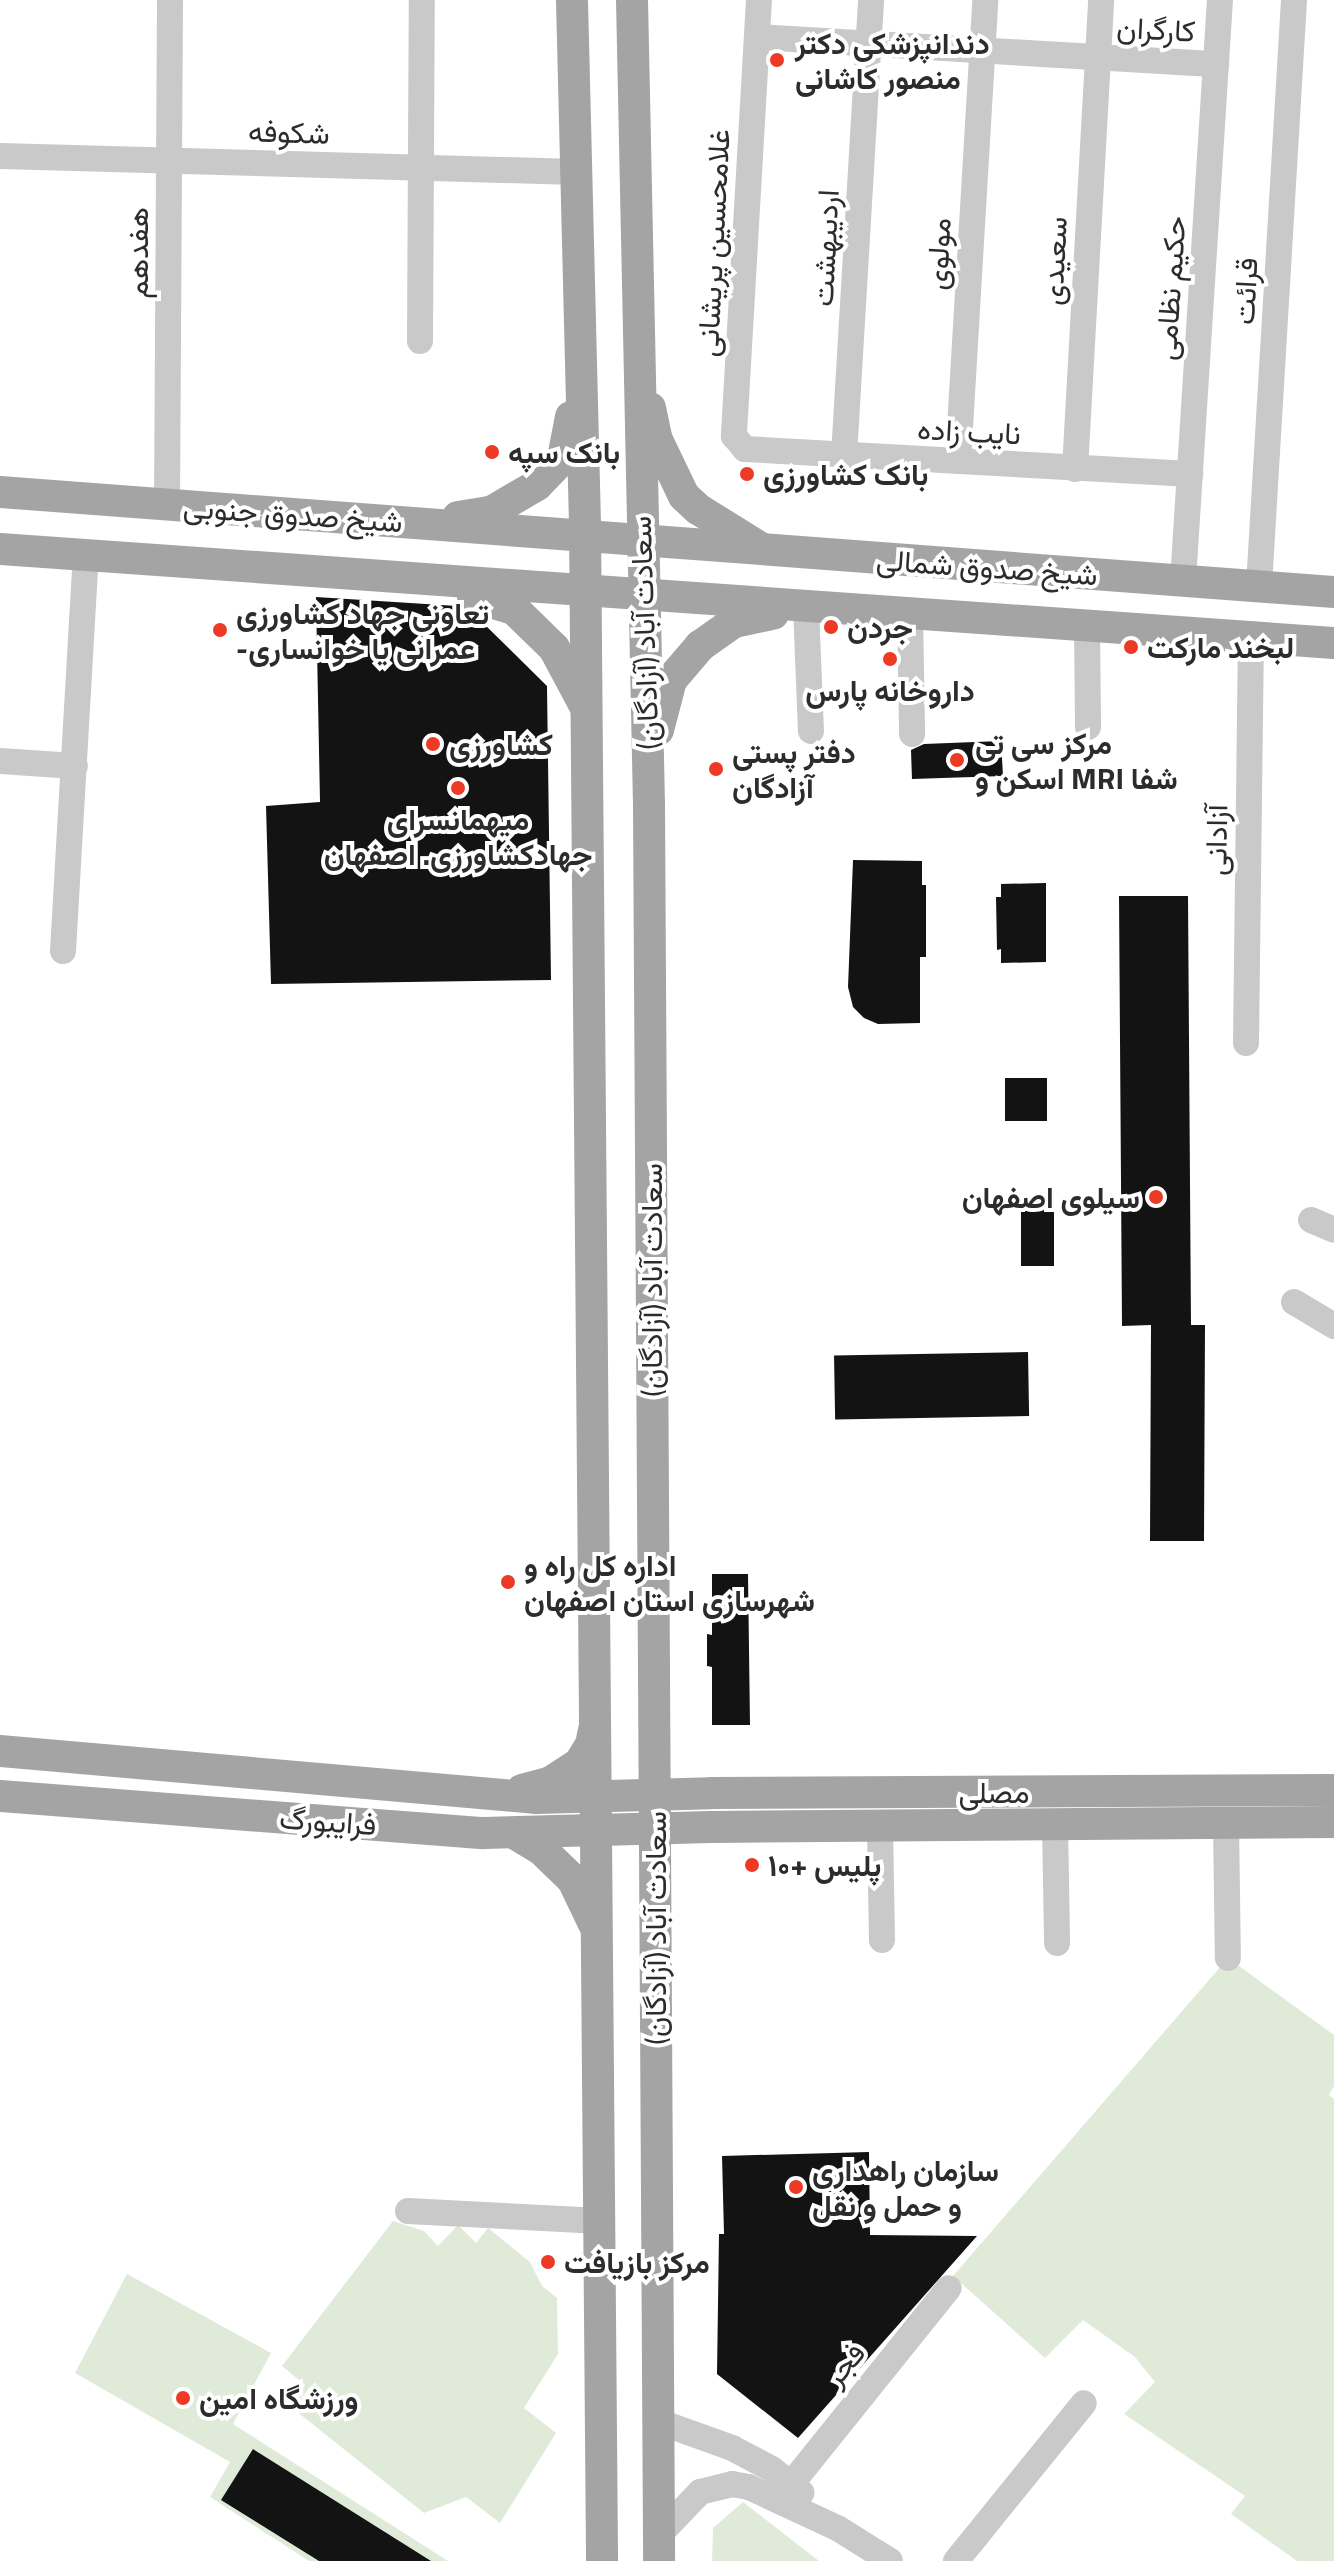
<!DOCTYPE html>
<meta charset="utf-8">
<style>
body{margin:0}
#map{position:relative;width:1334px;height:2561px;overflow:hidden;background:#fff;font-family:"Titillium Web",Vazirmatn,sans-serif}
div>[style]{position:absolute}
.green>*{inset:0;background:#dfebd8}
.building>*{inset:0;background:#131313;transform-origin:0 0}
.minor>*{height:26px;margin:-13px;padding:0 13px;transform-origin:13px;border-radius:13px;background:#c9c9c9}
.major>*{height:32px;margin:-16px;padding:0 16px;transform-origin:16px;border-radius:16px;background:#a4a4a4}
.dots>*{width:22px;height:22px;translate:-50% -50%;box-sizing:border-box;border:4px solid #fff;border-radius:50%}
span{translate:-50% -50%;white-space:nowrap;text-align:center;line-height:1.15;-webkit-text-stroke:8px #fff;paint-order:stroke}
.street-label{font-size:30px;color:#2c2c2c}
.poi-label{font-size:30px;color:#2c2c2c;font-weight:700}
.left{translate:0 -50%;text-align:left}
.right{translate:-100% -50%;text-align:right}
</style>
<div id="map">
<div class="green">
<div style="clip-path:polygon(1228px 1958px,1334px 2035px,1334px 2086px,1329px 2095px,1334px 2099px,1334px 2561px,1297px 2561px,1231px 2514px,1245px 2496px,1124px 2414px,1155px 2382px,1135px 2357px,1083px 2320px,1045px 2358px,953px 2276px)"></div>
<div style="clip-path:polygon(393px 2221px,424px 2231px,438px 2246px,458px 2225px,476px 2243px,488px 2228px,530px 2262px,542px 2286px,557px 2298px,558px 2354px,524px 2408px,556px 2433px,500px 2523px,466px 2497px,424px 2513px,291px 2407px,305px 2385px,282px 2366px)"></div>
<div style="clip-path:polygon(127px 2274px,271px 2353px,233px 2424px,448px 2561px,309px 2561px,210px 2497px,230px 2462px,75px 2373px)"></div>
<div style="clip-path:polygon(743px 2502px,819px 2561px,712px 2561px,713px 2528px)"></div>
</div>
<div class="building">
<div style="clip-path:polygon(316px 597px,457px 606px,467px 615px,479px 619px,547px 686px,551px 980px,271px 984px,266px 806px,320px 802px)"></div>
<div style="clip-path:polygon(1001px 741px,1003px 776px,912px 779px,911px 750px,924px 744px)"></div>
<div style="clip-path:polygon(853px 860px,922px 861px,922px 885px,926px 885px,926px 957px,920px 957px,920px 1023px,878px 1024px,864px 1018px,853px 1007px,848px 987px)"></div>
<div style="clip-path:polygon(1046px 883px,1046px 962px,1001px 963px,1001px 949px,997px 950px,996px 897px,1001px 897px,1001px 884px)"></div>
<div style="clip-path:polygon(1119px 896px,1188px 896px,1191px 1325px,1205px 1325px,1204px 1541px,1150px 1541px,1151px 1325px,1122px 1326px)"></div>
<div style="left:1005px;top:1078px;width:42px;height:43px"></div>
<div style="left:1021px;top:1196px;width:33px;height:70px"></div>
<div style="left:1028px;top:1352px;width:64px;height:194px;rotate:89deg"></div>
<div style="clip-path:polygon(712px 1574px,748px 1574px,750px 1725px,712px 1725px,712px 1667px,707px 1666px,707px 1634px,712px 1635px)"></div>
<div style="clip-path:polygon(869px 2152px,870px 2235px,977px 2236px,798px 2438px,717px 2374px,719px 2234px,724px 2234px,722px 2156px)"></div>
<div style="clip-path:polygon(253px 2449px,431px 2561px,319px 2561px,221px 2500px)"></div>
</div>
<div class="minor">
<div style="left:759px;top:0;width:437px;rotate:93.3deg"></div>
<div style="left:734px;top:436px;width:17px;rotate:50deg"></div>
<div style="left:745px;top:449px;width:446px;rotate:3.2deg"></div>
<div style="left:757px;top:37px;width:460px;rotate:3.4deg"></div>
<div style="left:0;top:156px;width:576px;rotate:1.59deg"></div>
<div style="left:420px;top:341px;width:341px;rotate:-89.7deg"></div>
<div style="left:844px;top:456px;width:457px;rotate:-86.6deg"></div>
<div style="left:958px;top:461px;width:462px;rotate:-86.6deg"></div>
<div style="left:1075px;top:469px;width:470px;rotate:-86.8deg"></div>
<div style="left:167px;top:506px;width:506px;rotate:-89.66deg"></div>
<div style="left:1183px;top:581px;width:582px;rotate:-86.36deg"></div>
<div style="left:1259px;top:586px;width:587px;rotate:-86.58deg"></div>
<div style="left:806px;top:607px;width:124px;rotate:87.7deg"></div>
<div style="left:910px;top:614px;width:120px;rotate:89deg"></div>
<div style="left:1087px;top:626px;width:101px;rotate:89.4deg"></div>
<div style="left:0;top:761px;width:75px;rotate:3.8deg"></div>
<div style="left:63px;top:951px;width:397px;rotate:-86.7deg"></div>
<div style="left:1246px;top:1043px;width:406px;rotate:-89.3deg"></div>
<div style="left:1311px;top:1220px;width:25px;rotate:23deg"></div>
<div style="left:1294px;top:1302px;width:47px;rotate:31deg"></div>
<div style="left:1226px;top:1823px;width:135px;rotate:89.2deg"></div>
<div style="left:1055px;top:1824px;width:119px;rotate:89deg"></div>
<div style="left:880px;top:1826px;width:114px;rotate:89deg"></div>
<div style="left:408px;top:2211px;width:192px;rotate:3deg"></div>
<div style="left:657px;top:2421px;width:80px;rotate:19.8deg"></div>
<div style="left:732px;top:2448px;width:45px;rotate:27.7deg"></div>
<div style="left:772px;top:2469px;width:38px;rotate:39deg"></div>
<div style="left:792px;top:2483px;width:250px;rotate:-51.2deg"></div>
<div style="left:658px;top:2536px;width:61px;rotate:-46.3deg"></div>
<div style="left:700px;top:2492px;width:33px;rotate:-14deg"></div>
<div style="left:732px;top:2484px;width:17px;rotate:10deg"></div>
<div style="left:749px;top:2487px;width:99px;rotate:25deg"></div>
<div style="left:839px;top:2529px;width:60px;rotate:32.1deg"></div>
<div style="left:956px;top:2561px;width:203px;rotate:-51deg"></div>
</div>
<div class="major">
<div style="left:572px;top:0;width:525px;rotate:88.58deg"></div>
<div style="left:585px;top:525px;width:2036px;rotate:89.52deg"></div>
<div style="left:632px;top:0;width:805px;rotate:88.79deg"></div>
<div style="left:649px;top:805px;width:1756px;rotate:89.67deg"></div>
<div style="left:650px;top:408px;width:33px;rotate:78deg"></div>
<div style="left:657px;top:440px;width:62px;rotate:64.3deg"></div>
<div style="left:684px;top:496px;width:19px;rotate:43deg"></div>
<div style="left:698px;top:509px;width:75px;rotate:32deg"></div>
<div style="left:0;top:492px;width:1338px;rotate:4.29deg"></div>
<div style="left:458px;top:517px;width:33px;rotate:-9deg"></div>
<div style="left:491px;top:512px;width:53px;rotate:-30.4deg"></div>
<div style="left:537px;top:485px;width:37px;rotate:-46deg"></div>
<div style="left:563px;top:458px;width:42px;rotate:-79deg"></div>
<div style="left:0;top:549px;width:1337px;rotate:4.03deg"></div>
<div style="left:473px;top:597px;width:43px;rotate:16.3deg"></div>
<div style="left:514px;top:609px;width:56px;rotate:44.3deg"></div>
<div style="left:554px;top:648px;width:64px;rotate:61.8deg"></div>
<div style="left:658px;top:730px;width:52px;rotate:-75.4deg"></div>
<div style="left:671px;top:680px;width:45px;rotate:-49.5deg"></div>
<div style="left:700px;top:646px;width:42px;rotate:-35.2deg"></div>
<div style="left:734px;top:622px;width:40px;rotate:-12deg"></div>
<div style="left:0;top:1751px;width:539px;rotate:5deg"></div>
<div style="left:537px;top:1798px;width:174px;rotate:-1.6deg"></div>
<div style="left:711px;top:1793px;width:623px;rotate:-0.28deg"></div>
<div style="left:522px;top:1790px;width:30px;rotate:-15deg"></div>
<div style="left:551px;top:1782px;width:33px;rotate:-33deg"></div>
<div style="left:579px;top:1764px;width:22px;rotate:-58deg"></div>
<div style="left:591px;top:1745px;width:15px;rotate:-79deg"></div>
<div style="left:0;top:1796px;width:485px;rotate:4.4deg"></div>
<div style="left:484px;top:1833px;width:227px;rotate:-1.5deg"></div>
<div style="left:711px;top:1827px;width:623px;rotate:-0.46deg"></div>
<div style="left:514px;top:1833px;width:31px;rotate:31deg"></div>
<div style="left:541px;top:1849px;width:45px;rotate:44.1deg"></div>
<div style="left:573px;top:1880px;width:49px;rotate:64.5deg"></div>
</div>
<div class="dots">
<div style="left:777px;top:60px;background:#ec3a25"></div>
<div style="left:492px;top:452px;background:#ec3a25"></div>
<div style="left:747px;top:474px;background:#ec3a25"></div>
<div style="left:831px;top:627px;background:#ec3a25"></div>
<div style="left:220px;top:630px;background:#ec3a25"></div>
<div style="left:1131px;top:647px;background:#ec3a25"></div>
<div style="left:890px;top:659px;background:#ec3a25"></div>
<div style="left:433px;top:744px;background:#ec3a25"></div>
<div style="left:957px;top:760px;background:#ec3a25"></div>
<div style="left:716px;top:769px;background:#ec3a25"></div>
<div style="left:458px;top:788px;background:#ec3a25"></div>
<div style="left:1156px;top:1197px;background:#ec3a25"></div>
<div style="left:508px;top:1582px;background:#ec3a25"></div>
<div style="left:752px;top:1865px;background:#ec3a25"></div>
<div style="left:796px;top:2187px;background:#ec3a25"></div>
<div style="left:548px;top:2262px;background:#ec3a25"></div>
<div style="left:183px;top:2398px;background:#ec3a25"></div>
</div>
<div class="street-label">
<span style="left:1156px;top:29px;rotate:3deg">کارگران</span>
<span style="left:289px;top:132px;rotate:2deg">شکوفه</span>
<span style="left:713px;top:243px;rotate:-87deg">غلامحسین پریشانی</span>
<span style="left:825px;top:248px;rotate:-87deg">اردیبهشت</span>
<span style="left:137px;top:253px;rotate:-90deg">هفدهم</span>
<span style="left:938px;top:254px;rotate:-87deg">مولوی</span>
<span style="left:1054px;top:261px;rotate:-87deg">سعیدی</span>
<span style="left:1170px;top:288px;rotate:-86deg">حکیم نظامی</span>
<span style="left:1245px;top:291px;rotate:-87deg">قرائت</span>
<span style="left:969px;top:431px;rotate:3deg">نایب زاده</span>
<span style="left:293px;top:514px;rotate:4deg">شیخ صدوق جنوبی</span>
<span style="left:987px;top:567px;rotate:4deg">شیخ صدوق شمالی</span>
<span style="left:644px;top:633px;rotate:-92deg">سعادت آباد (آزادگان)</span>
<span style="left:1216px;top:840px;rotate:-89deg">آزادانی</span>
<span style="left:651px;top:1280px;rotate:-90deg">سعادت آباد (آزادگان)</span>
<span style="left:994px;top:1792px">مصلی</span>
<span style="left:328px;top:1821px;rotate:4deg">فرایبورگ</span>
<span style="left:655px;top:1928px;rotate:-90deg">سعادت آباد (آزادگان)</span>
<span style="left:844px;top:2364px;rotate:-50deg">فجر</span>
</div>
<div class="poi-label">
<span class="left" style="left:795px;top:60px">دندانپزشکی دکتر<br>منصور کاشانی</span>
<span class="left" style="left:508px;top:452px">بانک سپه</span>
<span class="left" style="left:763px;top:474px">بانک کشاورزی</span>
<span class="left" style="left:236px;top:630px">تعاونی جهاد کشاورزی<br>-عمرانی یا خوانساری</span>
<span class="left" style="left:847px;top:627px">جردن</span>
<span class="left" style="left:1147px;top:647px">لبخند مارکت</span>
<span style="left:890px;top:690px">داروخانه پارس</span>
<span class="left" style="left:975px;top:760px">مرکز سی تی<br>اسکن و MRI شفا</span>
<span class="left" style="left:449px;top:744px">کشاورزی</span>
<span class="left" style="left:732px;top:769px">دفتر پستی<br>آزادگان</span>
<span style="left:458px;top:836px">میهمانسرای<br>جهادکشاورزی. اصفهان</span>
<span class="right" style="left:1140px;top:1197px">سیلوی اصفهان</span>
<span class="left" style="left:524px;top:1582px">اداره کل راه و<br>شهرسازی استان اصفهان</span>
<span class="left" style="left:768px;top:1865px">پلیس +۱۰</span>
<span class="left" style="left:812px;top:2187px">سازمان راهداری<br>و حمل و نقل</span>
<span class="left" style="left:564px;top:2262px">مرکز بازیافت</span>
<span class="left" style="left:199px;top:2398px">ورزشگاه امین</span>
</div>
</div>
